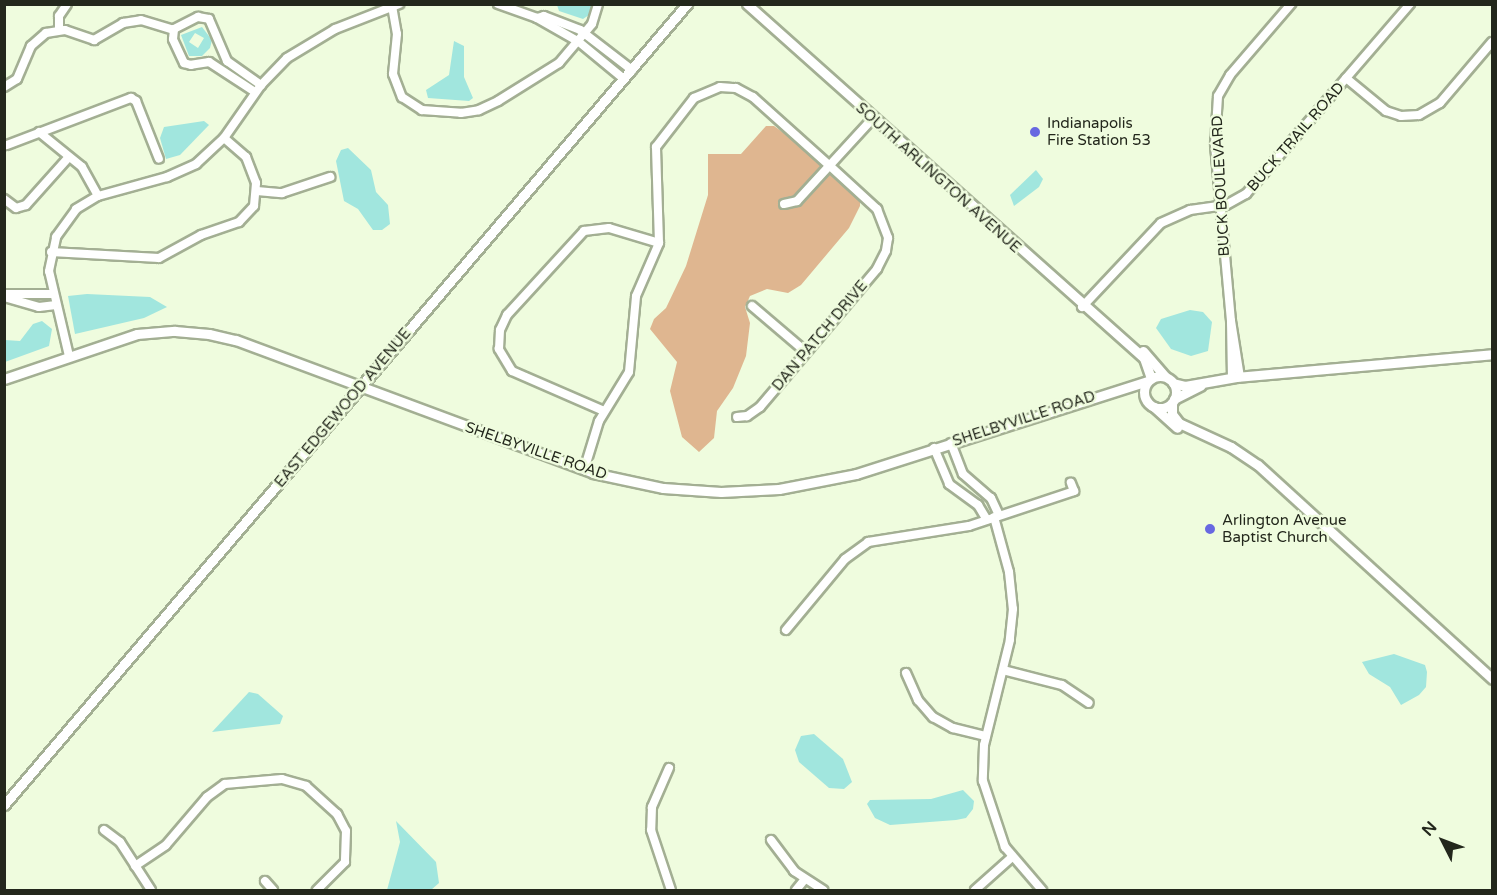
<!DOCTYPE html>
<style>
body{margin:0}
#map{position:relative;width:1497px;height:895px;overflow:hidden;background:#effcde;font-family:"Varela Round",sans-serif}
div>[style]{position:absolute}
.forest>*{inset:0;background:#dfb690}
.water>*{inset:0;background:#a1e6de}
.roads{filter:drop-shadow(2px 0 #a3af93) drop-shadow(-2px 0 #a3af93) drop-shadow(0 2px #a3af93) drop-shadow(0 -2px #a3af93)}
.minor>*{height:8px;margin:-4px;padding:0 4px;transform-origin:4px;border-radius:4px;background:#fff}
.major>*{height:9px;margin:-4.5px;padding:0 4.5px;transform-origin:4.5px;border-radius:4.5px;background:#fff}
.major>.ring{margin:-4.5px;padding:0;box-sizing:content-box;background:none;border:9px solid #fff;border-radius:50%}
.dots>*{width:16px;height:16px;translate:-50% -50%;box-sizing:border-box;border:3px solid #effcde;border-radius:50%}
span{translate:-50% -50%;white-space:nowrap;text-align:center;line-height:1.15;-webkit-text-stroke:5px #effcde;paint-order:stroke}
.poi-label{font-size:15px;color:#23271c}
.left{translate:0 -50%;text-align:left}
.street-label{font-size:15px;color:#23271c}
.frame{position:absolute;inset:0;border:6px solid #23271c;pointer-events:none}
.north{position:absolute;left:1413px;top:811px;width:60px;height:60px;-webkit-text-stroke:4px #effcde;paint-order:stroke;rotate:312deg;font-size:16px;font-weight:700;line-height:24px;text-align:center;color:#23271c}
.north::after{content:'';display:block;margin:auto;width:21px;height:27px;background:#23271c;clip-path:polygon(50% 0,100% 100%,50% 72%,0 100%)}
</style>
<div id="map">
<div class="forest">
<div style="clip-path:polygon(766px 126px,774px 126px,830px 166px,860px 193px,860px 206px,849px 228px,801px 285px,788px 293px,767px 289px,750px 296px,745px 307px,750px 323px,746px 356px,733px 388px,717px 411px,714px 438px,699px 452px,682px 437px,670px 391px,677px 362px,650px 329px,654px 319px,666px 308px,686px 266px,708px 195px,708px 154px,741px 154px)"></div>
</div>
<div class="water">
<div style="clip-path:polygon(557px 5px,557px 4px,592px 5px,589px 15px,583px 19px,559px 11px)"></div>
<div style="clip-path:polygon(evenodd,202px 27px,212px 40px,210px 48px,202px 56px,189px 56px,181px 35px,202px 27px,195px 33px,204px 38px,198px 48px,189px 42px,195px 33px)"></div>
<div style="clip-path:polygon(454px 41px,464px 46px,464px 77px,473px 98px,469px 101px,428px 98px,426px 90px,449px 75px)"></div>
<div style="clip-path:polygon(204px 121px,209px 125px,180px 155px,166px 159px,160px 138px,164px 127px)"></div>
<div style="clip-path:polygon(348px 148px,371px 170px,376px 192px,388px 205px,390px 224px,382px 230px,373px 230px,358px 209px,344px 201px,336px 161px,341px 150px)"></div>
<div style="clip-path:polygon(1036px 170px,1043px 179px,1039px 187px,1014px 206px,1010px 195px)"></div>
<div style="clip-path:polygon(87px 294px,150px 297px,167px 307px,144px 318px,75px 334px,68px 296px)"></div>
<div style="clip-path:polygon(1190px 310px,1203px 312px,1212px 322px,1208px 351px,1191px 356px,1171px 349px,1156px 328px,1161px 319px)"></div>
<div style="clip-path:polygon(42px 321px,52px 329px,49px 346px,5px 362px,5px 340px,20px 341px,33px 324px)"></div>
<div style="clip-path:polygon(1394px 654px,1425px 665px,1427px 672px,1426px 687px,1419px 695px,1401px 705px,1390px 687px,1369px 674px,1362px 662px)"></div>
<div style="clip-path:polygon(249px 692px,258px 694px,283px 716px,280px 724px,212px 732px)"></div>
<div style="clip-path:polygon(814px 734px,843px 759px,852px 782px,844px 789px,829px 788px,799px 762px,795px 750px,801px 736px)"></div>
<div style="clip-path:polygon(963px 790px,974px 801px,973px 809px,966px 818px,956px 820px,890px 825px,875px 818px,867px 804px,870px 800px,931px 799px)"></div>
<div style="clip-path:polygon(396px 821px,436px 862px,439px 883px,431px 890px,387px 890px,400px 842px)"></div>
</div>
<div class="roads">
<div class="minor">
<div style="left:498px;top:4px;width:41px;rotate:19.7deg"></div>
<div style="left:537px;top:18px;width:48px;rotate:29.7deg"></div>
<div style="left:579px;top:42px;width:58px;rotate:39.4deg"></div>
<div style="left:392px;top:6px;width:28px;rotate:80deg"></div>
<div style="left:397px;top:34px;width:40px;rotate:95.7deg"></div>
<div style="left:393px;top:74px;width:25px;rotate:69deg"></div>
<div style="left:402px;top:97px;width:24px;rotate:33deg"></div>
<div style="left:422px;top:110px;width:39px;rotate:4deg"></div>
<div style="left:461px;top:113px;width:18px;rotate:-9deg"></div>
<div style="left:479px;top:110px;width:21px;rotate:-25deg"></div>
<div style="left:498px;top:101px;width:72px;rotate:-31.9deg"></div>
<div style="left:559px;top:63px;width:51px;rotate:-49.8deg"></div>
<div style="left:592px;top:24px;width:21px;rotate:-73deg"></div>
<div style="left:537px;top:18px;width:7px;rotate:-16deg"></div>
<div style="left:544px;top:16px;width:39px;rotate:21deg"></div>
<div style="left:580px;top:30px;width:66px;rotate:37.6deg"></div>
<div style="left:59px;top:30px;width:14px;rotate:-90deg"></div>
<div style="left:59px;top:16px;width:14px;rotate:-56deg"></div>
<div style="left:1346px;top:78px;width:52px;rotate:39.5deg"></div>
<div style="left:1386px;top:111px;width:16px;rotate:18deg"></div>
<div style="left:1401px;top:116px;width:18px;rotate:-3deg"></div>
<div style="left:1419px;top:115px;width:24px;rotate:-30deg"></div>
<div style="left:1440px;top:103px;width:80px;rotate:-49.6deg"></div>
<div style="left:4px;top:87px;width:15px;rotate:-32deg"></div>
<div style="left:17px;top:79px;width:36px;rotate:-67deg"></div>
<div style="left:31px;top:46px;width:20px;rotate:-41deg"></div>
<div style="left:46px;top:33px;width:19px;rotate:-9deg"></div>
<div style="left:65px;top:30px;width:31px;rotate:19deg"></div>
<div style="left:94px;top:40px;width:34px;rotate:-30deg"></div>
<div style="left:123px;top:23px;width:18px;rotate:-9deg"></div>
<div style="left:141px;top:20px;width:34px;rotate:17deg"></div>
<div style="left:255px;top:92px;width:55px;rotate:-146.9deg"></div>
<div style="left:209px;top:62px;width:18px;rotate:171deg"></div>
<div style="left:191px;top:65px;width:7px;rotate:-164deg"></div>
<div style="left:184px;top:63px;width:26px;rotate:-115deg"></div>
<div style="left:173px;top:39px;width:10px;rotate:-84deg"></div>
<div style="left:174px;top:29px;width:27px;rotate:-27deg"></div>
<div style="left:198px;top:17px;width:11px;rotate:10deg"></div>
<div style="left:209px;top:19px;width:46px;rotate:66.8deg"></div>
<div style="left:227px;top:61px;width:42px;rotate:35.2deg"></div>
<div style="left:39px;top:132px;width:55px;rotate:39.1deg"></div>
<div style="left:82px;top:167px;width:33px;rotate:61deg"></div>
<div style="left:7px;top:145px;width:133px;rotate:-20.8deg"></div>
<div style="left:131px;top:98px;width:6px;rotate:31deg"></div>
<div style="left:136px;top:101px;width:62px;rotate:68.4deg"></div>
<div style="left:257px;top:191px;width:25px;rotate:5deg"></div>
<div style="left:282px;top:193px;width:51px;rotate:-18.4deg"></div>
<div style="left:4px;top:199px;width:15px;rotate:37deg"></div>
<div style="left:16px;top:208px;width:10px;rotate:-17deg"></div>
<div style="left:26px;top:205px;width:63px;rotate:-48.2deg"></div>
<div style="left:784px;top:204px;width:13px;rotate:-13deg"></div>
<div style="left:797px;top:201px;width:113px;rotate:-47.5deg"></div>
<div style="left:51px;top:252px;width:108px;rotate:3.2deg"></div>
<div style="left:159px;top:258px;width:48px;rotate:-28.7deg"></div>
<div style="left:201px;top:235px;width:40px;rotate:-18.9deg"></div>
<div style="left:239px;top:222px;width:22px;rotate:-47deg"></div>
<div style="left:254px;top:206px;width:23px;rotate:-85deg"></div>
<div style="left:256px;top:183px;width:28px;rotate:-111deg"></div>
<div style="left:246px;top:157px;width:29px;rotate:-139deg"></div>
<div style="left:4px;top:294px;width:49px"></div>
<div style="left:4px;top:297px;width:36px;rotate:16deg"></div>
<div style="left:39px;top:307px;width:17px;rotate:-7deg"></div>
<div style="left:752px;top:306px;width:71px;rotate:40.4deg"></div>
<div style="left:1082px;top:307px;width:115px;rotate:-46.8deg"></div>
<div style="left:1161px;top:223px;width:32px;rotate:-24deg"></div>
<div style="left:1190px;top:210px;width:36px;rotate:-8deg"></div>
<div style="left:1226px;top:205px;width:23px;rotate:-29deg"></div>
<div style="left:1246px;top:194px;width:251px;rotate:-49.2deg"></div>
<div style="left:1231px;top:321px;width:178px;rotate:-95.2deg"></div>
<div style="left:1215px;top:144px;width:48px;rotate:-86.4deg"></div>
<div style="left:1218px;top:96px;width:24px;rotate:-60deg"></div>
<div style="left:1230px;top:75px;width:94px;rotate:-49.3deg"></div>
<div style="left:69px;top:356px;width:87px;rotate:-103.2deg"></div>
<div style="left:49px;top:271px;width:35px;rotate:-78deg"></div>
<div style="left:56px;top:237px;width:34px;rotate:-54deg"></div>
<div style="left:76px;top:209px;width:26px;rotate:-31deg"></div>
<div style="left:98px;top:196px;width:72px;rotate:-15.4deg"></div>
<div style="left:167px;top:177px;width:32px;rotate:-24deg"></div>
<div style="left:196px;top:164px;width:38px;rotate:-43deg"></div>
<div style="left:224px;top:138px;width:65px;rotate:-55.1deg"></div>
<div style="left:261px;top:85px;width:37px;rotate:-46deg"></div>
<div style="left:287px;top:58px;width:56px;rotate:-31.1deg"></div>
<div style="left:335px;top:29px;width:69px;rotate:-21.3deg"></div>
<div style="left:1232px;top:378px;width:57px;rotate:-91deg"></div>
<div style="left:1231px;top:321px;width:57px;rotate:80.9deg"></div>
<div style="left:604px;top:411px;width:100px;rotate:-156.5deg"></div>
<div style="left:512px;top:371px;width:26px;rotate:-121deg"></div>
<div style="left:499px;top:349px;width:19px;rotate:-87deg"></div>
<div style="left:500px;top:330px;width:17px;rotate:-65deg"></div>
<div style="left:507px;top:315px;width:114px;rotate:-47.5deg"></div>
<div style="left:584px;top:231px;width:25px;rotate:-7deg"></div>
<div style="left:609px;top:228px;width:52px;rotate:16.7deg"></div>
<div style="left:951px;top:443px;width:33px;rotate:69deg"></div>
<div style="left:963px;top:474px;width:37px;rotate:41deg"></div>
<div style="left:991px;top:498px;width:19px;rotate:65deg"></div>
<div style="left:934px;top:448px;width:39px;rotate:67deg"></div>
<div style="left:949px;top:484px;width:36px;rotate:36deg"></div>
<div style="left:978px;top:505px;width:17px;rotate:59deg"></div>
<div style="left:584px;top:470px;width:51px;rotate:-73deg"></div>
<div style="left:599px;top:421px;width:57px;rotate:-58.5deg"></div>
<div style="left:629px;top:372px;width:76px;rotate:-84.7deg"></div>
<div style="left:636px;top:296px;width:58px;rotate:-66.5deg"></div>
<div style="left:659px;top:243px;width:96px;rotate:-91.8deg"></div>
<div style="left:656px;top:147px;width:62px;rotate:-52.2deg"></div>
<div style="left:694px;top:98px;width:28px;rotate:-23deg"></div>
<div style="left:720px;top:87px;width:16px;rotate:4deg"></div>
<div style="left:736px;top:88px;width:19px;rotate:28deg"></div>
<div style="left:753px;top:97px;width:103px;rotate:41.9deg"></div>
<div style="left:830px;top:166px;width:64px;rotate:42.5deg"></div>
<div style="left:877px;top:209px;width:31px;rotate:69deg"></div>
<div style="left:888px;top:238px;width:13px;rotate:99deg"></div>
<div style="left:886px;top:251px;width:20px;rotate:117deg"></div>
<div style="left:877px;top:269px;width:181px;rotate:130.3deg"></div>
<div style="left:760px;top:407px;width:16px;rotate:145deg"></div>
<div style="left:747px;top:416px;width:10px;rotate:174deg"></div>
<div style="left:994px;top:517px;width:57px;rotate:74.7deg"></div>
<div style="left:1009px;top:572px;width:37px;rotate:84deg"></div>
<div style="left:1013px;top:609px;width:31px;rotate:96deg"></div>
<div style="left:1010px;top:640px;width:108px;rotate:103.9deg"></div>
<div style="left:984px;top:745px;width:36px;rotate:92deg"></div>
<div style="left:983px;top:781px;width:70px;rotate:71.6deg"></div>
<div style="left:1005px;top:847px;width:57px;rotate:49.3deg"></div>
<div style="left:786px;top:630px;width:92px;rotate:-50.3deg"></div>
<div style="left:845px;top:559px;width:29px;rotate:-36deg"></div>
<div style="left:868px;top:542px;width:102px;rotate:-9deg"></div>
<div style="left:969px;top:526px;width:111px;rotate:-18.4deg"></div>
<div style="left:1074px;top:491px;width:9px;rotate:-111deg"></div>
<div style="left:1003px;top:670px;width:61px;rotate:14.3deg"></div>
<div style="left:1062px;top:685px;width:32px;rotate:34deg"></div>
<div style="left:906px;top:673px;width:30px;rotate:66deg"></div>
<div style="left:918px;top:700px;width:23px;rotate:49deg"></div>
<div style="left:933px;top:717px;width:23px;rotate:29deg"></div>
<div style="left:953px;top:728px;width:34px;rotate:14deg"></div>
<div style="left:669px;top:768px;width:43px;rotate:113.6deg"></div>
<div style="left:652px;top:807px;width:23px;rotate:92deg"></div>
<div style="left:651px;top:830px;width:63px;rotate:71.6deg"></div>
<div style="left:104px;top:830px;width:20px;rotate:37deg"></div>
<div style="left:120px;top:842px;width:57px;rotate:57.1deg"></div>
<div style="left:771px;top:840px;width:39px;rotate:53deg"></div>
<div style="left:794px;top:871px;width:35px;rotate:33deg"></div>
<div style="left:135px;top:866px;width:37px;rotate:-34deg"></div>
<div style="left:166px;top:845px;width:63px;rotate:-49.5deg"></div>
<div style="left:207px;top:797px;width:22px;rotate:-36deg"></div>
<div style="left:225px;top:784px;width:57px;rotate:-5deg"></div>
<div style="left:282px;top:779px;width:25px;rotate:16deg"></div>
<div style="left:306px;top:786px;width:42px;rotate:42.1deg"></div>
<div style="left:337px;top:814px;width:19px;rotate:62deg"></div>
<div style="left:346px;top:831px;width:31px;rotate:92deg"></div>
<div style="left:345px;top:862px;width:40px;rotate:135deg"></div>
<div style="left:265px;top:881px;width:12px;rotate:48deg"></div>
<div style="left:796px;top:890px;width:13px;rotate:-51deg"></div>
<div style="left:975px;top:890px;width:50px;rotate:-41.7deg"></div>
</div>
<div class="major">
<div style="left:747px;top:4px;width:532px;rotate:41.72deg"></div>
<div style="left:1144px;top:358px;width:21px;rotate:71deg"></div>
<div style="left:1143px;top:351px;width:33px;rotate:49deg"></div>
<div class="ring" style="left:1144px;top:376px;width:23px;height:23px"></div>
<div style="left:4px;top:379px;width:140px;rotate:-18.7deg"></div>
<div style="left:137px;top:334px;width:38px;rotate:-5deg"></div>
<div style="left:175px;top:331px;width:34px;rotate:5deg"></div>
<div style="left:209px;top:334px;width:28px;rotate:13deg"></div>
<div style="left:236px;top:340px;width:381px;rotate:20.4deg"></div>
<div style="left:593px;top:473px;width:72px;rotate:12.1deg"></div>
<div style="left:663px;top:488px;width:58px;rotate:3.9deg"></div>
<div style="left:721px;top:492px;width:58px;rotate:-3deg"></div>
<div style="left:779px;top:489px;width:78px;rotate:-11deg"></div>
<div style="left:856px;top:474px;width:306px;rotate:-17.7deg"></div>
<div style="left:1173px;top:383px;width:12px;rotate:14deg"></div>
<div style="left:1185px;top:386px;width:52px;rotate:-10deg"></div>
<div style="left:1236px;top:377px;width:257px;rotate:-5.1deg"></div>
<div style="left:1174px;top:399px;width:30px;rotate:-27deg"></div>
<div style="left:1172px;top:403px;width:11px;rotate:90deg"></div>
<div style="left:1172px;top:414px;width:11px;rotate:52deg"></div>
<div style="left:1179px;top:423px;width:57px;rotate:24.8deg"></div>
<div style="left:1231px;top:447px;width:32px;rotate:34deg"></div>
<div style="left:1258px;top:465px;width:317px;rotate:42.4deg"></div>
<div style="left:1154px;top:407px;width:31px;rotate:42deg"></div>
<div style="left:4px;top:805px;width:1053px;rotate:-49.55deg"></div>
</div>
</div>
<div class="dots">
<div style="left:1035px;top:132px;background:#6868e1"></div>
<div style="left:1210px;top:529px;background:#6868e1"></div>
</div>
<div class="poi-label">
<span class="left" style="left:1047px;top:132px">Indianapolis<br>Fire Station 53</span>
<span class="left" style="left:1222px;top:529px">Arlington Avenue<br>Baptist Church</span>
</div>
<div class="street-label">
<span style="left:1296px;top:137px;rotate:-49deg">BUCK TRAIL ROAD</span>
<span style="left:938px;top:178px;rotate:42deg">SOUTH ARLINGTON AVENUE</span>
<span style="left:1221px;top:186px;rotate:-93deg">BUCK BOULEVARD</span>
<span style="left:820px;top:336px;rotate:-50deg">DAN PATCH DRIVE</span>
<span style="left:343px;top:408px;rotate:-50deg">EAST EDGEWOOD AVENUE</span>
<span style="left:1024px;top:419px;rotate:-18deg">SHELBYVILLE ROAD</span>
<span style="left:536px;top:451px;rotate:19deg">SHELBYVILLE ROAD</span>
</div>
<div class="frame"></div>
<div class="north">N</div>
</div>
